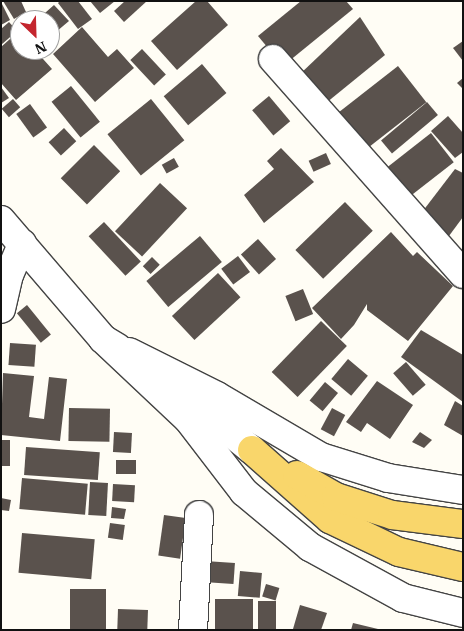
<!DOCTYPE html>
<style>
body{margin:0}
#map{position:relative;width:464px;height:631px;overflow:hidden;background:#fffdf5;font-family:"IBM Plex Serif",serif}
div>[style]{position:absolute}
.building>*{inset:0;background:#5a524d;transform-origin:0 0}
.roads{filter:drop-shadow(1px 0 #444) drop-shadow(-1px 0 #444) drop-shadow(0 1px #444) drop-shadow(0 -1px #444)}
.minor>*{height:28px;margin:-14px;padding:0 14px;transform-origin:14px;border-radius:14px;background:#fff}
.major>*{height:28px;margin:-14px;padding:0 14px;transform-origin:14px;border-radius:14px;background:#f9d66b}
span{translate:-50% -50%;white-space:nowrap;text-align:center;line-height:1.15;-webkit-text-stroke:5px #fff;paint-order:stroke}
.frame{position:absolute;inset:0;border:2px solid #111;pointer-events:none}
.north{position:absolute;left:10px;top:10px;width:50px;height:50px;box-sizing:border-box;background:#fff;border:1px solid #a0a0a0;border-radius:50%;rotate:156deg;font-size:14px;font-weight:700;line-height:20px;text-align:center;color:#111}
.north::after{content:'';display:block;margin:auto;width:18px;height:22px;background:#c4262e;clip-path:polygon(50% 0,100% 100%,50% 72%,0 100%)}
</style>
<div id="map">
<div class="building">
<div style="clip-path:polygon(3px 1px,21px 1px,26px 12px,14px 19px)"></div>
<div style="clip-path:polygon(60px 1px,78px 1px,92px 19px,78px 29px,58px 3px)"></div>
<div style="clip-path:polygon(90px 1px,115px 1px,100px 13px)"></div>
<div style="clip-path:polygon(125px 1px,147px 1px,124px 22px,114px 11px)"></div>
<div style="clip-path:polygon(196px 1px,207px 1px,228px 25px,177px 70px,151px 41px)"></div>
<div style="clip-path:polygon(301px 1px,346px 1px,353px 9px,283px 66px,258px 36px)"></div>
<div style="clip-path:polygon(1px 2px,10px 20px,1px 25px)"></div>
<div style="clip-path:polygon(54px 5px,69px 21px,50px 37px,50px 20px,37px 20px)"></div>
<div style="clip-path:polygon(25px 13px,30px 20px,20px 20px,20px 24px,16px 19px)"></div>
<div style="clip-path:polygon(360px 17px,385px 55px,326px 103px,299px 75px)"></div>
<div style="clip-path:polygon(9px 22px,17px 31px,1px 45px,1px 29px)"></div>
<div style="clip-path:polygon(82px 27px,108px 57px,117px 49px,134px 68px,95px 102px,53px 54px)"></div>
<div style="clip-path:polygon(19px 31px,20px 50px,35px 50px,52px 69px,16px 100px,1px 83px,1px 47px)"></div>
<div style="clip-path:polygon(51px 39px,56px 44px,50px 49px,50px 40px)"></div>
<div style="clip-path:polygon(463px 41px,463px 61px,453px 48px)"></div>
<div style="left:142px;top:49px;width:35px;height:16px;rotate:47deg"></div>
<div style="left:202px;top:64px;width:38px;height:50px;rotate:50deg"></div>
<div style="left:398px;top:66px;width:46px;height:80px;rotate:52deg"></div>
<div style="clip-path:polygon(463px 78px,463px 89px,457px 83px)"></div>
<div style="left:71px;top:86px;width:46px;height:25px;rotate:51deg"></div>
<div style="clip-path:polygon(1px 87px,9px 98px,1px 103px)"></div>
<div style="left:269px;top:96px;width:33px;height:22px;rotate:50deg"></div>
<div style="left:13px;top:99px;width:11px;height:15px;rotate:49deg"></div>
<div style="left:151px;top:99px;width:53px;height:56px;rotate:51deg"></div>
<div style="left:427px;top:102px;width:17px;height:60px;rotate:50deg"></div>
<div style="left:30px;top:104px;width:29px;height:17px;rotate:54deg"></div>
<div style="clip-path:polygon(448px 116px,463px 133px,463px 152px,455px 158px,431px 131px)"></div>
<div style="left:64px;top:128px;width:18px;height:21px;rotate:47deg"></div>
<div style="left:431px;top:133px;width:37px;height:66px;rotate:52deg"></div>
<div style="left:94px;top:145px;width:37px;height:47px;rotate:45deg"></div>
<div style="clip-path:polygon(281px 148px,314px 182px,264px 223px,244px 195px,274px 169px,267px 161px)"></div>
<div style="left:326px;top:153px;width:12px;height:19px;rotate:66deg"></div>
<div style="left:174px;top:158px;width:10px;height:14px;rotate:61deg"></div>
<div style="clip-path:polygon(455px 169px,463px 173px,463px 217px,446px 240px,416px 220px)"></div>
<div style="left:160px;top:183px;width:37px;height:66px;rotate:43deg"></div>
<div style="left:345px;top:202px;width:40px;height:69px;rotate:46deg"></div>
<div style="left:104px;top:222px;width:54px;height:21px;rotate:47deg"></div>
<div style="clip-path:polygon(391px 232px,413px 256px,417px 252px,453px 286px,408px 341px,367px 310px,367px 304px,354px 325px,341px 339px,312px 308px)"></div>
<div style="left:200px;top:236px;width:34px;height:70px;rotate:50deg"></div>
<div style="left:258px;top:239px;width:27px;height:23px;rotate:48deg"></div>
<div style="left:238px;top:256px;width:20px;height:21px;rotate:53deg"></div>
<div style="left:152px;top:257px;width:11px;height:13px;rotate:45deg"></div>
<div style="left:218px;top:273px;width:33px;height:63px;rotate:47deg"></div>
<div style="left:303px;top:289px;width:27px;height:19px;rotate:68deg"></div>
<div style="left:27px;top:305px;width:38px;height:13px;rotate:51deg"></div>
<div style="left:321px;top:321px;width:36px;height:71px;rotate:44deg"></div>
<div style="clip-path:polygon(421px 330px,463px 355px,463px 402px,401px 357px)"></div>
<div style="left:10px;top:343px;width:26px;height:22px;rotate:4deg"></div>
<div style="left:348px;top:359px;width:26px;height:26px;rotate:40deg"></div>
<div style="left:406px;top:362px;width:30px;height:17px;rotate:49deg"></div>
<div style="clip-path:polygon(3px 373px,34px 376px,29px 417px,44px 419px,49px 377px,67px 379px,60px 441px,1px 435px)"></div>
<div style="clip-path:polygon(377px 381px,413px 405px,390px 439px,367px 423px,361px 432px,346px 422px)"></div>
<div style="left:325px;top:382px;width:17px;height:24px;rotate:40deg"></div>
<div style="clip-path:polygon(455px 401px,463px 406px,463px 436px,444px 425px)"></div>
<div style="left:69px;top:408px;width:41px;height:33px;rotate:1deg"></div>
<div style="left:332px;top:408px;width:15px;height:24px;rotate:28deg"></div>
<div style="left:114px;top:432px;width:18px;height:20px;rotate:3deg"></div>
<div style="clip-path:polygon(420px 432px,432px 440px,424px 448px,412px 442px)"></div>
<div style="left:1px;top:440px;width:9px;height:26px"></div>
<div style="left:26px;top:447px;width:74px;height:28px;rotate:4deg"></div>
<div style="left:116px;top:460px;width:20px;height:14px"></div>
<div style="left:22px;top:478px;width:66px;height:31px;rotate:5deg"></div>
<div style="left:90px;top:482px;width:18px;height:33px;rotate:3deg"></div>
<div style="left:113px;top:484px;width:22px;height:17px;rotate:3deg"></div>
<div style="clip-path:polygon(1px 498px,11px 500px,9px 511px,1px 510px)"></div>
<div style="clip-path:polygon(112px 507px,126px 509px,124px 519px,111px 518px)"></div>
<div style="left:164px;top:515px;width:22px;height:41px;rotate:8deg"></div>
<div style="left:110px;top:523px;width:15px;height:15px;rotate:8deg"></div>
<div style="left:22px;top:533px;width:73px;height:40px;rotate:5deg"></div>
<div style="left:205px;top:561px;width:30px;height:21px;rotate:4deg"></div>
<div style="left:240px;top:571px;width:22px;height:25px;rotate:5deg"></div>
<div style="left:266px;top:584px;width:14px;height:13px;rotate:17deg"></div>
<div style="left:70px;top:589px;width:36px;height:41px"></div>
<div style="left:215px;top:599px;width:38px;height:31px"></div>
<div style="left:258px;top:601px;width:18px;height:29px"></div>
<div style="clip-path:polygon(300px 605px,327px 613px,321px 630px,293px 629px)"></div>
<div style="left:118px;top:609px;width:30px;height:21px;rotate:2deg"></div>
<div style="clip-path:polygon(353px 623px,378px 629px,378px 630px,351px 630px)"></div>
</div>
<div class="roads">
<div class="minor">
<div style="left:273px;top:59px;width:287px;rotate:48.5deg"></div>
<div style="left:1px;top:220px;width:157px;rotate:49.4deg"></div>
<div style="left:103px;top:339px;width:17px;rotate:31deg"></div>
<div style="left:1px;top:309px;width:35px;rotate:-77deg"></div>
<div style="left:9px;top:275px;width:34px;rotate:-67deg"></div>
<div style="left:103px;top:339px;width:117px;rotate:43.3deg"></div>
<div style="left:188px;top:419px;width:92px;rotate:52.5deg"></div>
<div style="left:244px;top:492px;width:86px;rotate:39.8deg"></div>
<div style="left:310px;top:547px;width:106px;rotate:28.7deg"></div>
<div style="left:403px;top:598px;width:62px;rotate:14deg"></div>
<div style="left:129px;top:352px;width:98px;rotate:26.6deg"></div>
<div style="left:217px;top:396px;width:121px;rotate:30.4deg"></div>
<div style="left:321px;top:457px;width:70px;rotate:17.4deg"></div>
<div style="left:388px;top:478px;width:76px;rotate:9.1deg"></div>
<div style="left:182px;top:393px;width:90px;rotate:39.2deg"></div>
<div style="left:193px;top:630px;width:115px;rotate:-87deg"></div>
</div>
<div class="major">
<div style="left:252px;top:450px;width:104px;rotate:41.5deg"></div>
<div style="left:330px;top:519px;width:76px;rotate:25.6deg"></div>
<div style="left:399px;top:552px;width:66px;rotate:13.2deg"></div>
<div style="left:297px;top:475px;width:45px;rotate:29.4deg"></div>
<div style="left:336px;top:497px;width:59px;rotate:17.8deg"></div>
<div style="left:392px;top:515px;width:72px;rotate:7.2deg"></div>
</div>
</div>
<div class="frame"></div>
<div class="north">N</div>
</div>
